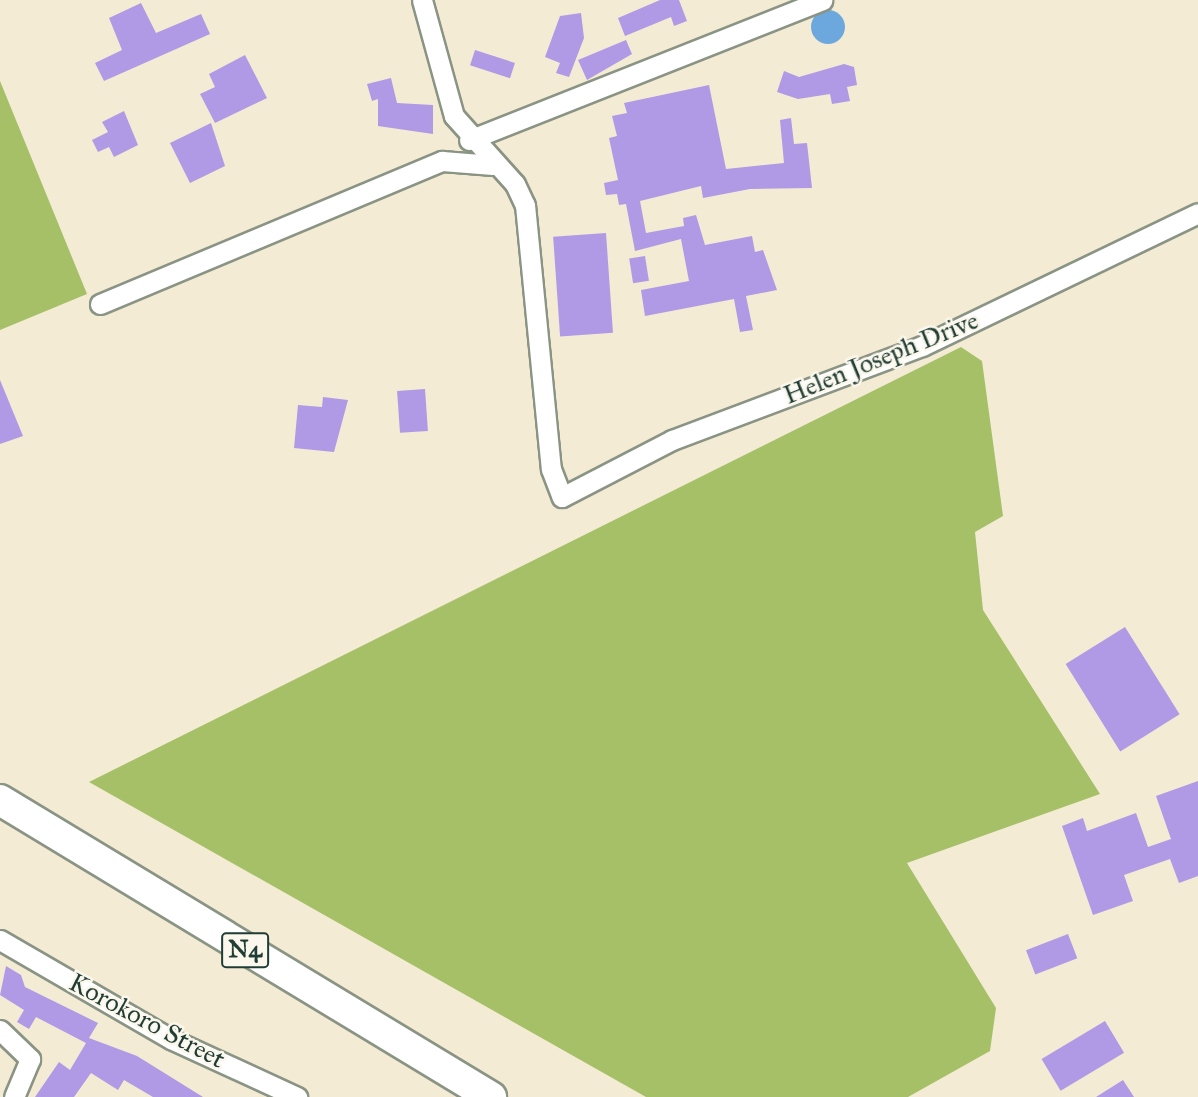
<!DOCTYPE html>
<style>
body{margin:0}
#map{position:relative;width:1198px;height:1097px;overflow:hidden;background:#f4ebd4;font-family:"IM FELL Great Primer",serif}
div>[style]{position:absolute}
.green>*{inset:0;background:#a5c067}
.water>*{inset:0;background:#6ca8dd}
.round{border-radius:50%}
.building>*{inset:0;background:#b099e5;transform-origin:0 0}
.roads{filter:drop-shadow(2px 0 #8a9484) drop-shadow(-2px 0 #8a9484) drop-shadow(0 2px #8a9484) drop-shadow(0 -2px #8a9484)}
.minor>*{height:19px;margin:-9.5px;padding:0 9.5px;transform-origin:9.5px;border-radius:9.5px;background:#fff}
.highway>*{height:30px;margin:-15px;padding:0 15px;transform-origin:15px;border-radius:15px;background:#fff}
span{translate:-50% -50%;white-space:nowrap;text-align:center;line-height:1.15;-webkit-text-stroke:5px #fbf7ec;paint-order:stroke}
.shield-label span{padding:2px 5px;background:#fbf7ec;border:2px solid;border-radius:5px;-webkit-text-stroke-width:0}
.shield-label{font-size:24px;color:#1f3d34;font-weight:700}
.street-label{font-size:26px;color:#1f3d34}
</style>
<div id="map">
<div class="green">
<div style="clip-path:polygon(0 81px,87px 294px,0 330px)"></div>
<div style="clip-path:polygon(961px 347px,982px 361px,1003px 516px,975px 532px,983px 610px,1100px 794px,907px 863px,996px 1008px,990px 1051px,908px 1097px,646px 1097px,89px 782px)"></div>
</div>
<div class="water">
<div class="round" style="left:811px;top:10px;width:34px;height:34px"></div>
</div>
<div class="building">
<div style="clip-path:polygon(660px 0,679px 0,687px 21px,674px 26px,671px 17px,625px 36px,618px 18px)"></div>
<div style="clip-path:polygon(141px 3px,156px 33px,201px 14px,210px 34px,104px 81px,95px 63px,122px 50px,109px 18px)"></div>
<div style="clip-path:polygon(581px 13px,584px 38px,569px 77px,556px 73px,560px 63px,545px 57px,560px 16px)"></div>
<div style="clip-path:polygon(626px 40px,632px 54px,587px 80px,578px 60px)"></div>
<div style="left:475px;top:50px;width:42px;height:16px;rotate:18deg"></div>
<div style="clip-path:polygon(245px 55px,267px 98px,215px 123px,200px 94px,215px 87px,209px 74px)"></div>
<div style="clip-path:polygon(844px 64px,854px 67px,857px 85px,847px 87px,850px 101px,832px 104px,830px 94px,798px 99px,777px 92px,784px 71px,799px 77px)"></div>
<div style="clip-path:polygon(391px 78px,397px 103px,433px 105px,433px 134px,378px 126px,378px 99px,372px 101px,367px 84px)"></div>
<div style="clip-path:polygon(709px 85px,726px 169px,784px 163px,780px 120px,791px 118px,794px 144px,807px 143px,812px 188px,750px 189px,703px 198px,701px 186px,640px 201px,646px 233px,684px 226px,683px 218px,696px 215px,705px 245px,752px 236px,755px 252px,763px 250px,777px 290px,746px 296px,753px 330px,740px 332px,734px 299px,645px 316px,641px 290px,689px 281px,681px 239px,635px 251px,626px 204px,619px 205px,617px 194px,606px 195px,604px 183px,618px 180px,609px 138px,617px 136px,612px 116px,627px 113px,624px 103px)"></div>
<div style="clip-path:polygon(124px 111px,138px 145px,114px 157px,109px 147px,98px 152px,92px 140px,108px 132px,102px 122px)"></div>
<div style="clip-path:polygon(211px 123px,225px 166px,190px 183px,170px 143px)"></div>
<div style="left:606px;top:233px;width:100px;height:53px;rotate:86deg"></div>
<div style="left:645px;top:256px;width:25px;height:16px;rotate:81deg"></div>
<div style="clip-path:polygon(0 380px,23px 436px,0 444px)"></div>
<div style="left:425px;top:389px;width:42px;height:28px;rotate:86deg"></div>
<div style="clip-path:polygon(323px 397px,348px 400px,334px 452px,294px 448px,298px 405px,322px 407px)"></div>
<div style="left:1125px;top:627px;width:103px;height:70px;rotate:58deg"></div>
<div style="clip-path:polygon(1198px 781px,1198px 876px,1179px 883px,1170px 859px,1124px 875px,1133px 901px,1093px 915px,1062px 826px,1083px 818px,1087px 831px,1136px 813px,1148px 847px,1171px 839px,1156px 796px)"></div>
<div style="left:1068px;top:934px;width:26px;height:45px;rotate:69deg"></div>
<div style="clip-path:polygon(6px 966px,21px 975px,25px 987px,98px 1023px,89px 1038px,137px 1056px,203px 1097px,153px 1097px,124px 1080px,118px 1090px,91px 1073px,74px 1097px,35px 1097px,59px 1062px,70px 1070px,86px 1043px,36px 1017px,29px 1029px,17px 1022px,24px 1010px,0 995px)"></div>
<div style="left:1105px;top:1021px;width:37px;height:74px;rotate:59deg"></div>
<div style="clip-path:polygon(1123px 1080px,1134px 1097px,1096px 1097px)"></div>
</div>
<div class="roads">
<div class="minor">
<div style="left:422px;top:0;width:120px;rotate:74.6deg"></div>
<div style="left:454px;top:116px;width:91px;rotate:48.1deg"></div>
<div style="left:515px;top:184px;width:23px;rotate:65deg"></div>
<div style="left:525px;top:205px;width:265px;rotate:84.4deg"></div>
<div style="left:551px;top:469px;width:30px;rotate:69deg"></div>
<div style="left:562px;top:497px;width:124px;rotate:-27.4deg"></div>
<div style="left:672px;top:440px;width:267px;rotate:-20.6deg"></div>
<div style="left:922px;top:346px;width:306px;rotate:-25.7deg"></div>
<div style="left:469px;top:140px;width:380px;rotate:-21.6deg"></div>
<div style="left:100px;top:304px;width:371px;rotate:-22.7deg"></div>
<div style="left:442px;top:161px;width:51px;rotate:4.5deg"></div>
<div style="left:0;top:940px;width:198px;rotate:30.1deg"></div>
<div style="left:171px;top:1039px;width:139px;rotate:24.7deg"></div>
<div style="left:0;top:1030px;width:42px;rotate:44deg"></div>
<div style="left:30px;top:1059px;width:41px;rotate:112.8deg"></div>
</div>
<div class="highway">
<div style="left:0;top:800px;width:574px;rotate:31.17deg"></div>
</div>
</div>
<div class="shield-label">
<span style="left:245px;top:950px">N4</span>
</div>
<div class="street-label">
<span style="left:881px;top:358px;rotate:-22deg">Helen Joseph Drive</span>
<span style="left:147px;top:1021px;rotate:28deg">Korokoro Street</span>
</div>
</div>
